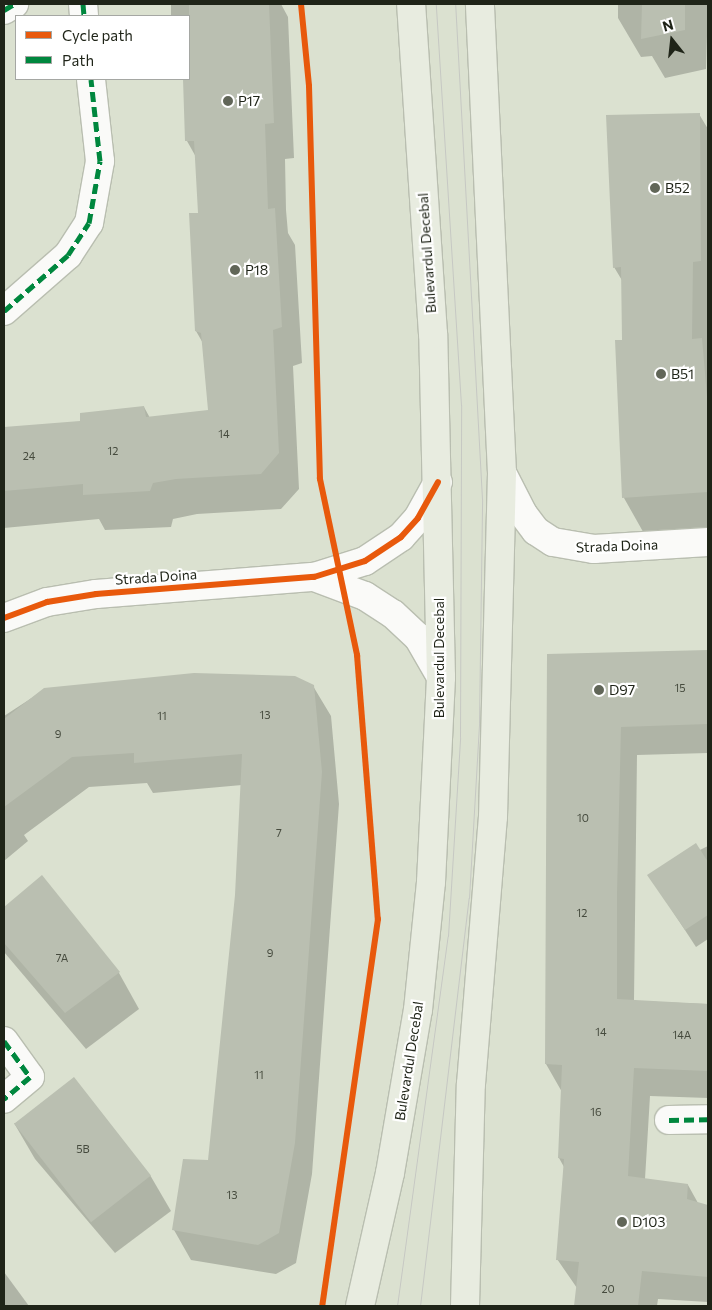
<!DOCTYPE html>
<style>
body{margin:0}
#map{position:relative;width:712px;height:1310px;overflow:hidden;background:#dbe1d0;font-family:Commissioner,sans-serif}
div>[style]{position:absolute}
.shadow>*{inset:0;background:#0003}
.building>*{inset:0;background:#babfb1;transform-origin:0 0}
.roads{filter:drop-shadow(1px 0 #b9beb0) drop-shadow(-1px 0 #b9beb0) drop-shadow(0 1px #b9beb0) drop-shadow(0 -1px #b9beb0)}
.minor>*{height:28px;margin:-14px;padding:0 14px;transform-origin:14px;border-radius:14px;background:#fafaf8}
.primary>*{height:28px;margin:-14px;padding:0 14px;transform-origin:14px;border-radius:14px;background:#e8ece0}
.tram>*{height:1px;margin:-0.5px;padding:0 0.5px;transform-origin:0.5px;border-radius:0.5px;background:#c6c8c3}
.quiet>*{height:5px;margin-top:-2.5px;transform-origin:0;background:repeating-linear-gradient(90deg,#00873e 0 10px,transparent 0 15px)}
.cycleway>*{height:6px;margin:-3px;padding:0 3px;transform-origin:3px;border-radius:3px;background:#e8590c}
.dots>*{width:14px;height:14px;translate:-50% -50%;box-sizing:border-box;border:2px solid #fff;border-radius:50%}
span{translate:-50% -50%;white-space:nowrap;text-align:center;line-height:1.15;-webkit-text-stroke:4.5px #fff;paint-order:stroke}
.number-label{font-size:11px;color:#464b3e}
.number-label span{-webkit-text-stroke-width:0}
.poi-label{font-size:14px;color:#1f2418}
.left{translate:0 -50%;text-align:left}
.street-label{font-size:14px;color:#1f2418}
.frame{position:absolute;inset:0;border:5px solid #1f2418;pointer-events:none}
.legend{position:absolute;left:15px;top:15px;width:175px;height:65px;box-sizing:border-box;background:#fff;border:1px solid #a5a7a3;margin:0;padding:6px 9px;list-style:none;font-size:15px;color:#1f2418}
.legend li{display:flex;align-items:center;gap:10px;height:25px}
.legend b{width:25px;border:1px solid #a5a7a3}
.north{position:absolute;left:647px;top:15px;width:50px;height:50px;-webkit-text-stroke:4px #fff;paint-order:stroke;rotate:344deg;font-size:14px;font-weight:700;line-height:20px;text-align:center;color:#1f2418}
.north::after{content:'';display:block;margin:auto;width:18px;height:22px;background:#1f2418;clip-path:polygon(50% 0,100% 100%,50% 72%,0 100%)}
</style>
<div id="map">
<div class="shadow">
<div style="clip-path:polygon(171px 4px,281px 4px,288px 17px,294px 158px,285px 159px,286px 210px,288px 233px,295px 245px,302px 363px,293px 366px,299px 489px,281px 509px,197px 514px,173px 519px,171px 527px,105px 530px,99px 519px,4px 528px,4px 428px,82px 422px,144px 407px,150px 418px,209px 411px,204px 345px,196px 331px,199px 214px,196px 157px,187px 141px,184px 79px,189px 79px,189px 16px,171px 16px)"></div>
<div style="clip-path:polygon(618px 4px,708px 4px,706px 69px,665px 78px,652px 56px,641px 57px,618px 18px)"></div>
<div style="clip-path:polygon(699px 114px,708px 129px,708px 532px,646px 537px,624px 498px,623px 282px,614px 267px)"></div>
<div style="clip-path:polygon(708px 651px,708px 753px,637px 755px,634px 1001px,708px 1004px,708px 1098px,650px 1096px,645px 1179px,688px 1185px,698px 1203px,708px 1206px,708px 1302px,658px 1299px,657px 1306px,575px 1306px,577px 1288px,557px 1259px,564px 1167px,559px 1158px,562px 1092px,546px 1064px,548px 655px)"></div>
<div style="clip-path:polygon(313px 686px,331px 716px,339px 804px,312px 1174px,296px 1263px,276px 1274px,191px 1260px,174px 1230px,210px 1161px,236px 895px,242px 785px,153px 793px,147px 783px,89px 787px,24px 835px,28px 841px,4px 861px,4px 716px,44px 690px)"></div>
<div style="clip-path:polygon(708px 846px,708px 939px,696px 947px,649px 875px)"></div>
<div style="clip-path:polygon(42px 877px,119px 973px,139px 1009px,86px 1049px,4px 952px,4px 909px)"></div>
<div style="clip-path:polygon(14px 1123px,150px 1175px,171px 1211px,115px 1253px,35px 1159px)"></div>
<div style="clip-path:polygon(4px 1272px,29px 1306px,4px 1306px)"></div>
</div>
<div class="building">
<div style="clip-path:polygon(189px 4px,269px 4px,274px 123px,265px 124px,268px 209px,275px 208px,282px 327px,273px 330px,279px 453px,261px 474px,176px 479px,153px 483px,150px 491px,83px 495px,83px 484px,4px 491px,4px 427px,80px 421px,80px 413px,144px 406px,146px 417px,208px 410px,201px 333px,195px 331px,189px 213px,198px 213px,194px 141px,185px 141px,183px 79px,189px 79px)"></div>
<div style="clip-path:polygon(642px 4px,685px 4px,685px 30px,641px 39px)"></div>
<div style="clip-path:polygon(700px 113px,701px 261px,693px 262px,692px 339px,702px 338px,708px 408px,708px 492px,622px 498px,615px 340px,622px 340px,621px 267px,613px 268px,606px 115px)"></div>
<div style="clip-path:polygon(708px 650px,708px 724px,621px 727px,617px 894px,617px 999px,708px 1004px,708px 1071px,634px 1068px,628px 1176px,688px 1184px,687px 1199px,708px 1205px,708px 1277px,642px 1271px,638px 1306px,574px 1306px,579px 1262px,556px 1260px,564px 1159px,558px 1158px,562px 1065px,545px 1064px,547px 654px)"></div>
<div style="clip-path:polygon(194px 673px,295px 676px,314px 685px,322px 772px,295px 1143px,279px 1233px,258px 1245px,172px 1230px,183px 1159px,208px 1160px,235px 895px,242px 754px,134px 763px,134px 753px,72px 757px,4px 807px,4px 719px,44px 688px)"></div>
<div style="clip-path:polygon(696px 843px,708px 862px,708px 915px,685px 930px,647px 875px)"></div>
<div style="clip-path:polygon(42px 875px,120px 972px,65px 1013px,4px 943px,4px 907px)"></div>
<div style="left:74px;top:1077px;width:125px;height:76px;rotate:52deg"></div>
</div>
<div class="roads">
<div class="minor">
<div style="left:83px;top:4px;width:12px;rotate:85deg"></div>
<div style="left:4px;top:10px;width:12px;rotate:-31deg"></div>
<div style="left:4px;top:311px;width:85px;rotate:-41.2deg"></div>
<div style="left:68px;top:255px;width:38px;rotate:-57deg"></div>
<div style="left:89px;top:223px;width:63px;rotate:-79.9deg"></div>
<div style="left:100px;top:161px;width:82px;rotate:-96.3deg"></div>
<div style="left:502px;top:473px;width:46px;rotate:62.9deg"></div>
<div style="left:523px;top:514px;width:21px;rotate:53deg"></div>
<div style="left:536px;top:531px;width:20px;rotate:33deg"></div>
<div style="left:553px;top:542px;width:42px;rotate:9.7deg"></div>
<div style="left:594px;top:549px;width:114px;rotate:-3.5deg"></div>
<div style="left:314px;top:577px;width:54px;rotate:20.4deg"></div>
<div style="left:365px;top:596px;width:33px;rotate:33deg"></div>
<div style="left:393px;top:614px;width:34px;rotate:43deg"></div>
<div style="left:418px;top:637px;width:46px;rotate:60.1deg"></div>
<div style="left:4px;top:618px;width:46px;rotate:-20.4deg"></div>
<div style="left:47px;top:602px;width:50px;rotate:-9.3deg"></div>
<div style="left:96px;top:594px;width:219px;rotate:-4.5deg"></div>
<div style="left:314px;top:577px;width:53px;rotate:-17.4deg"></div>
<div style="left:365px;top:561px;width:43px;rotate:-33.7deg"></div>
<div style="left:401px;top:537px;width:25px;rotate:-48deg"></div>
<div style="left:418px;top:518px;width:41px;rotate:-60.9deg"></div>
<div style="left:4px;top:1041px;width:44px;rotate:54.2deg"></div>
<div style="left:30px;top:1077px;width:34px;rotate:140deg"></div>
<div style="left:669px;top:1120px;width:39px;rotate:-1deg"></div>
</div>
<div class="primary">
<div style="left:360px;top:1306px;width:136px;rotate:-77.3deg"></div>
<div style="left:390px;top:1173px;width:165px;rotate:-80.3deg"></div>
<div style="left:418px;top:1010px;width:129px;rotate:-84.2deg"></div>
<div style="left:431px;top:882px;width:205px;rotate:-87.2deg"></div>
<div style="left:441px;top:677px;width:343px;rotate:-91.3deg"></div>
<div style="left:433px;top:334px;width:331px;rotate:-93.8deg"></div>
<div style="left:465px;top:1306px;width:222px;rotate:-88.5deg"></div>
<div style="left:471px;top:1084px;width:268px;rotate:-85.3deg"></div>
<div style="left:493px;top:817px;width:344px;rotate:-88.5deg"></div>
<div style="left:502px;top:473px;width:470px;rotate:-92.7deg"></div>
</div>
</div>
<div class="tram">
<div style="left:397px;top:1306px;width:373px;rotate:-82.2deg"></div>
<div style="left:448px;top:936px;width:199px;rotate:-86.5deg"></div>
<div style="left:460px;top:737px;width:332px;rotate:-89.8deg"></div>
<div style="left:461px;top:405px;width:402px;rotate:-93.6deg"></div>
<div style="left:420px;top:1306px;width:411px;rotate:-83.2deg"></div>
<div style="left:469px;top:898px;width:175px;rotate:-86.7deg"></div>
<div style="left:479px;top:723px;width:224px;rotate:-89.2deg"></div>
<div style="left:482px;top:499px;width:496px;rotate:-93.1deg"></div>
</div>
<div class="quiet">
<div style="left:83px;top:4px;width:12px;rotate:85deg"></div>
<div style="left:4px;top:10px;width:12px;rotate:-31deg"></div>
<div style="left:4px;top:311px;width:85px;rotate:-41.2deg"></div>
<div style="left:68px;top:255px;width:38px;rotate:-57deg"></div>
<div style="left:89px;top:223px;width:63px;rotate:-79.9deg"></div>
<div style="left:100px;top:161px;width:82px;rotate:-96.3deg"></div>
<div style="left:4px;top:1041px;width:44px;rotate:54.2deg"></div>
<div style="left:30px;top:1077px;width:34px;rotate:140deg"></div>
<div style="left:669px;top:1120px;width:39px;rotate:-1deg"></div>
</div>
<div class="cycleway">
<div style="left:301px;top:4px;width:82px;rotate:84.4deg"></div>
<div style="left:309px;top:86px;width:393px;rotate:88.4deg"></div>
<div style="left:320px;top:479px;width:180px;rotate:78.1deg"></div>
<div style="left:357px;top:655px;width:265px;rotate:85.5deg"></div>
<div style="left:378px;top:919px;width:391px;rotate:98.2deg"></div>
<div style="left:4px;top:618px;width:46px;rotate:-20.4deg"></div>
<div style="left:47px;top:602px;width:50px;rotate:-9.3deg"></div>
<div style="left:96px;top:594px;width:219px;rotate:-4.5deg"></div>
<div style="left:314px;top:577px;width:53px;rotate:-17.4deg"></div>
<div style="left:365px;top:561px;width:43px;rotate:-33.7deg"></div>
<div style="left:401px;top:537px;width:25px;rotate:-48deg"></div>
<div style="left:418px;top:518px;width:41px;rotate:-60.9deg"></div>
</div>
<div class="dots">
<div style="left:228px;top:101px;background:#616658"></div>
<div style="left:655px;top:188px;background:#616658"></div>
<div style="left:235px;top:270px;background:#616658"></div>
<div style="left:661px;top:374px;background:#616658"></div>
<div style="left:599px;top:690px;background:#616658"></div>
<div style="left:622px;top:1222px;background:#616658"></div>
</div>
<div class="number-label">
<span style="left:224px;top:434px">14</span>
<span style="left:113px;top:451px">12</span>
<span style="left:29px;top:456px">24</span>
<span style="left:680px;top:688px">15</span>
<span style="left:265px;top:715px">13</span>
<span style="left:162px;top:716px">11</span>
<span style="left:58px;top:734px">9</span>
<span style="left:583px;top:818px">10</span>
<span style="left:279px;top:833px">7</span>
<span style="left:582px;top:913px">12</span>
<span style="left:270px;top:953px">9</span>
<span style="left:62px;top:958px">7A</span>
<span style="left:601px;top:1032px">14</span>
<span style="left:682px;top:1035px">14A</span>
<span style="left:259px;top:1075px">11</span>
<span style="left:596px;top:1112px">16</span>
<span style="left:83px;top:1149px">5B</span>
<span style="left:232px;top:1195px">13</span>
<span style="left:608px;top:1289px">20</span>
</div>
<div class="poi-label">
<span class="left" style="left:238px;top:101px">P17</span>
<span class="left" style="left:665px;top:188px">B52</span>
<span class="left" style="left:245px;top:270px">P18</span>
<span class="left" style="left:671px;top:374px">B51</span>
<span class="left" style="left:609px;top:690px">D97</span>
<span class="left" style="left:632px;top:1222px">D103</span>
</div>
<div class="street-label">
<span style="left:427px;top:253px;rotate:-94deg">Bulevardul Decebal</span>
<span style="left:617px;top:546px;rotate:-2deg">Strada Doina</span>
<span style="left:156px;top:577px;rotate:-4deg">Strada Doina</span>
<span style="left:439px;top:658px;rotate:-90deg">Bulevardul Decebal</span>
<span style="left:409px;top:1061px;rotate:-81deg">Bulevardul Decebal</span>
</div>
<div class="frame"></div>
<ul class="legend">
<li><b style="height:6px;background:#e8590c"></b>Cycle path</li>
<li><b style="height:6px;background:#00873e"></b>Path</li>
</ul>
<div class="north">N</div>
</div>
